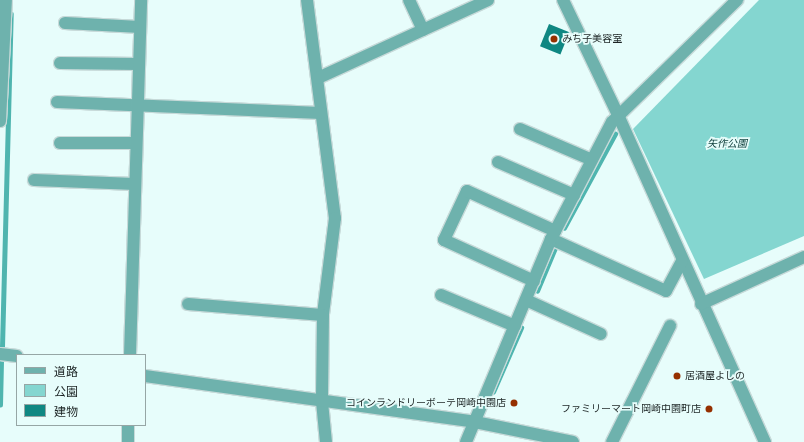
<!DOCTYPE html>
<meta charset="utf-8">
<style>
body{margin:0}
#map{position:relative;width:804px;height:442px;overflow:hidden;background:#e7fdfb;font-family:Merriweather,"Noto Sans JP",serif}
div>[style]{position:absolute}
.green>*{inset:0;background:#84d6d0}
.stream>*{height:4.5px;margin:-2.25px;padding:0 2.25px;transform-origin:2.25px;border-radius:2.25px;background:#4fb5af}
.building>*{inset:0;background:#0f8782;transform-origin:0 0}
.roads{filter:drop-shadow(1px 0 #c7dad9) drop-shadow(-1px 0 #c7dad9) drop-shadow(0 1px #c7dad9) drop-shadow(0 -1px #c7dad9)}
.minor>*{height:12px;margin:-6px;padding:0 6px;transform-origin:6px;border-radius:6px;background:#6eb2ad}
.dots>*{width:11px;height:11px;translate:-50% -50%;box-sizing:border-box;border:2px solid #e7fdfb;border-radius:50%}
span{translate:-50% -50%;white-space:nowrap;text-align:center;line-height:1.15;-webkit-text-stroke:3.5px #e7fdfb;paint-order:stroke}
.poi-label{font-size:10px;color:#1c2424}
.left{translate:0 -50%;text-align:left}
.right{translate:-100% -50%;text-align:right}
.park-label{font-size:10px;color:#144340;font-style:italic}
.legend{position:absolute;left:16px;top:354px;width:130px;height:72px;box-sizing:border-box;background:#e7fdfb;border:1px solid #96a6a5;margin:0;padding:5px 7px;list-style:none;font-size:12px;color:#1c2424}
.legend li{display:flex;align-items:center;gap:8px;height:20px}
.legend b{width:20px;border:1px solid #96a6a5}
</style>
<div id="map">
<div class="green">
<div style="clip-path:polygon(759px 0,804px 0,804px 236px,704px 279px,633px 129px)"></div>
</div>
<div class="stream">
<div style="left:564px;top:228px;width:107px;rotate:-61.5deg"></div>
<div style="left:537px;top:291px;width:47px;rotate:-67.3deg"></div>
<div style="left:2px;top:347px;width:333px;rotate:-88.5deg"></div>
<div style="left:493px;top:392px;width:70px;rotate:-66.4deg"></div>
<div style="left:0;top:405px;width:44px;rotate:-88.7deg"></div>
</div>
<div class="building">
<div style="left:549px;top:24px;width:22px;height:24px;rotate:22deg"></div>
</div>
<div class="roads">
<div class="minor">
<div style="left:307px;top:0;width:220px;rotate:82.7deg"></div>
<div style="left:335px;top:218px;width:98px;rotate:97.1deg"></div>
<div style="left:323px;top:315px;width:87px;rotate:90.7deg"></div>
<div style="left:322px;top:402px;width:40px;rotate:84.3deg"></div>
<div style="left:409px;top:0;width:33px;rotate:65deg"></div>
<div style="left:563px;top:0;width:127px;rotate:64.4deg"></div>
<div style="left:618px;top:115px;width:359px;rotate:65.8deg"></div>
<div style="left:65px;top:23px;width:75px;rotate:3.1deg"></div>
<div style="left:60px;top:63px;width:78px;rotate:0.7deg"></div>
<div style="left:318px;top:78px;width:187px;rotate:-24.6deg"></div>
<div style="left:57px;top:102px;width:264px;rotate:2.4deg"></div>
<div style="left:0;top:121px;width:121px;rotate:-87.2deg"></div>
<div style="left:520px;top:129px;width:78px;rotate:23.3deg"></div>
<div style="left:60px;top:143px;width:76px"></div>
<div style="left:498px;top:162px;width:83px;rotate:23.5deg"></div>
<div style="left:34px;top:180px;width:101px;rotate:2.3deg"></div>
<div style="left:551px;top:239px;width:126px;rotate:24.3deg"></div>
<div style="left:666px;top:291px;width:34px;rotate:-62deg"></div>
<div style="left:534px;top:281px;width:99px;rotate:-155.5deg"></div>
<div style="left:444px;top:240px;width:54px;rotate:-64.9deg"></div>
<div style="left:467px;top:191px;width:97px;rotate:24.4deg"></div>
<div style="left:441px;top:295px;width:80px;rotate:22.7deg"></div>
<div style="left:526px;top:300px;width:82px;rotate:24.4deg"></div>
<div style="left:188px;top:304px;width:135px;rotate:4.7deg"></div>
<div style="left:701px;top:304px;width:113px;rotate:-24.5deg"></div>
<div style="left:0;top:354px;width:17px;rotate:7deg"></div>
<div style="left:130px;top:355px;width:355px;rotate:-88.2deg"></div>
<div style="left:145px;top:376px;width:333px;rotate:7.9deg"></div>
<div style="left:475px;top:422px;width:100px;rotate:11.5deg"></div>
<div style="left:128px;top:442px;width:17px;rotate:-90deg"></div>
<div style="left:466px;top:442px;width:220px;rotate:-67.3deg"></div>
<div style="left:551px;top:239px;width:132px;rotate:-62.5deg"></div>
<div style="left:612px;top:122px;width:175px;rotate:-44.3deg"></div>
<div style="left:612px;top:442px;width:130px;rotate:-63.4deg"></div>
</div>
</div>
<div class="dots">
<div style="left:554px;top:39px;background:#953000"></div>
<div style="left:677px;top:376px;background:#953000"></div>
<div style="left:514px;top:403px;background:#953000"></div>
<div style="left:709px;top:409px;background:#953000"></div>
</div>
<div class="poi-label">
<span class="left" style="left:562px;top:39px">みち子美容室</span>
<span class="left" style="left:685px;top:376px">居酒屋よしの</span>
<span class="right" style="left:506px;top:403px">コインランドリーボーテ岡崎中園店</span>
<span class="right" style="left:701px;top:409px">ファミリーマート岡崎中園町店</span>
</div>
<div class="park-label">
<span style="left:727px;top:144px">矢作公園</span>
</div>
<ul class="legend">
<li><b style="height:5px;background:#6eb2ad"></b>道路</li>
<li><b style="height:11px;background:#84d6d0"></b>公園</li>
<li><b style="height:11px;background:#0f8782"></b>建物</li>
</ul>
</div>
